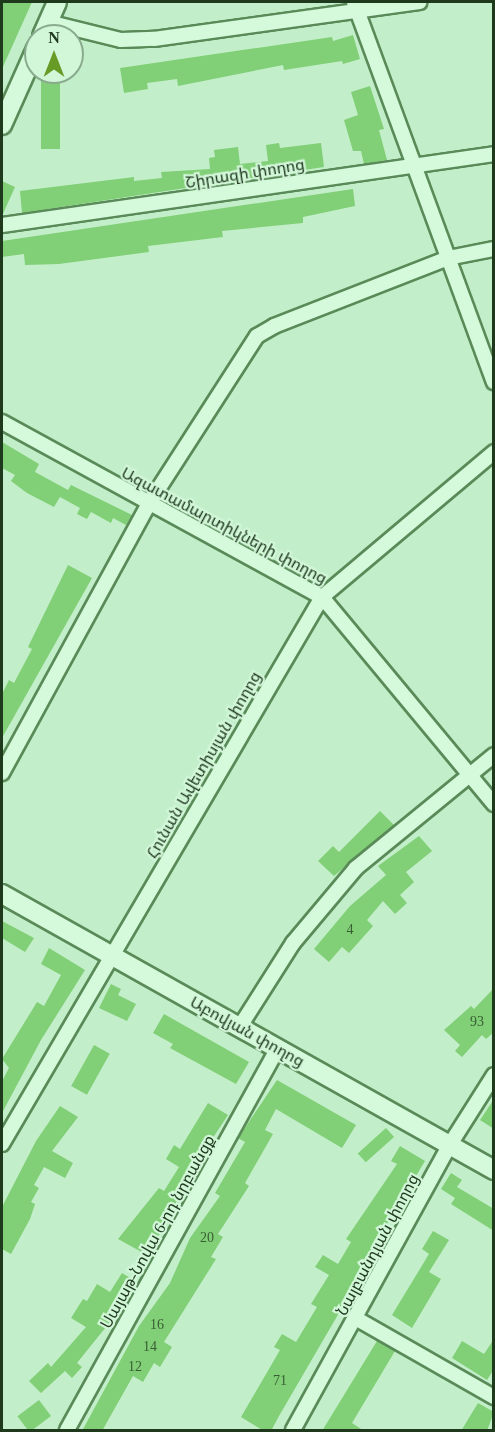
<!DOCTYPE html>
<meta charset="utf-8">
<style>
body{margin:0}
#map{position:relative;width:495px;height:1432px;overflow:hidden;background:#c2efc9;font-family:"Times New Roman","Noto Sans Armenian",serif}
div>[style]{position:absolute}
.building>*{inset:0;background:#81cf76;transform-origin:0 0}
.roads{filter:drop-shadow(2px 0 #598a58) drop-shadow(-2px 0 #598a58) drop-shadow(0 2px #598a58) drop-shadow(0 -2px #598a58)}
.street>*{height:14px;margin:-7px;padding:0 7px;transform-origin:7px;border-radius:7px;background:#d5fadb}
.secondary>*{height:18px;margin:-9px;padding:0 9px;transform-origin:9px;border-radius:9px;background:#d5fadb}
span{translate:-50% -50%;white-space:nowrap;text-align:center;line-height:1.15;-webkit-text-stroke:4.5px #d1f6d8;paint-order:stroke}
.number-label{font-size:14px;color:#385e33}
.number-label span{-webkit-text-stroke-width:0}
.street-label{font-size:16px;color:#1f391d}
.frame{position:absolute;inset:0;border:3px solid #1f391d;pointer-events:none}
.north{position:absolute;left:24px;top:24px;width:60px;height:60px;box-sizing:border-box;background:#d1f6d8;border:2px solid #8aaa8d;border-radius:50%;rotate:0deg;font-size:16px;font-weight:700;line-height:24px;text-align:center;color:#1f391d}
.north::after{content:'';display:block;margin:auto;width:21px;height:27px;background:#669b26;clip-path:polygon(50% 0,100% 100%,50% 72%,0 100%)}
</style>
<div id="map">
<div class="building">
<div style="clip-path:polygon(2px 2px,32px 2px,2px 69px)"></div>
<div style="clip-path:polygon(353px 35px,360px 59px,343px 64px,342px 61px,284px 70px,283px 65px,178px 86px,177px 79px,147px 83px,148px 89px,124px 93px,120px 68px,332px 37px,333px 41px)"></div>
<div style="left:41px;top:72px;width:19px;height:77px"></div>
<div style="clip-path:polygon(370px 86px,384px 129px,379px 130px,387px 160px,364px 164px,361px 151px,353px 151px,344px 120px,358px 115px,351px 92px)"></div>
<div style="clip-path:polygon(279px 143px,280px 148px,321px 143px,324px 167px,22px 213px,20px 191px,134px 177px,134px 181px,162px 178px,161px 172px,210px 169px,209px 158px,215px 157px,214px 150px,238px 147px,240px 164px,268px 161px,266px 145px)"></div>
<div style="clip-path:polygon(2px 181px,15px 187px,2px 216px)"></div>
<div style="clip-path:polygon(353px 189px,355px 206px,303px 217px,303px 223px,222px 231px,223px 237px,148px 246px,149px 252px,59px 264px,25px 265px,24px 254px,2px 257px,2px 241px)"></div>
<div style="clip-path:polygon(2px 442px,39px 464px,35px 472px,68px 490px,71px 485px,132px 515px,126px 525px,113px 518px,111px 523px,91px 512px,87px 519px,77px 514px,80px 508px,60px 497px,54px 507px,27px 493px,11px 481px,15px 475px,2px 468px)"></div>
<div style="clip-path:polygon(68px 565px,92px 578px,2px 738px,2px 694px,9px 680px,14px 683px,32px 649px,28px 647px)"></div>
<div style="clip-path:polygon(380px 811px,394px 825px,334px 876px,318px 861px,333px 846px,339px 852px)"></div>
<div style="clip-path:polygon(419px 836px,432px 851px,406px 872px,414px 882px,400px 895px,407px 903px,395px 914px,383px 901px,367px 920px,373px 926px,349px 953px,342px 947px,329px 962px,314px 949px,350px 906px,386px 875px,378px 866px)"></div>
<div style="clip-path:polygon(2px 921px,34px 938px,25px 952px,2px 938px)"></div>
<div style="clip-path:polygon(49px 948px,85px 970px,41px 1040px,2px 1113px,2px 1081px,9px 1068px,2px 1059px,37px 1002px,44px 1006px,61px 975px,41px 964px)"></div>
<div style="clip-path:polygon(111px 984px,121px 989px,118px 995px,136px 1004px,127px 1021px,99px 1008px)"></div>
<div style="clip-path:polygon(494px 988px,494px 1032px,486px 1039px,482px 1035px,462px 1057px,455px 1051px,460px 1045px,444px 1030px,471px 1006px,474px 1009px)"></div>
<div style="clip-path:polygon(164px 1014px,249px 1062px,236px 1084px,170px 1048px,173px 1044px,153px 1033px)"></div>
<div style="left:94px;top:1045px;width:18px;height:47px;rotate:29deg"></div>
<div style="clip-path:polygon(277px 1080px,356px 1125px,342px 1148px,276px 1109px,265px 1130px,273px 1134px,245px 1183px,249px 1186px,218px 1234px,223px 1237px,211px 1257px,216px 1259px,164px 1342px,172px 1347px,160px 1367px,154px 1363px,143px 1382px,133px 1376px,102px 1431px,82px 1431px,139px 1326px,170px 1283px,190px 1238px,220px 1196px,215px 1193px,245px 1142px,238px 1138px)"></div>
<div style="clip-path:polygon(494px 1099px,494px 1129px,480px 1120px)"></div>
<div style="clip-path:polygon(208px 1103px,228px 1115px,185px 1180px,190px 1183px,147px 1255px,118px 1239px,159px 1188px,164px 1191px,179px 1167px,166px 1159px,174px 1145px,180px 1149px)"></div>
<div style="clip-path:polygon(60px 1106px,78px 1117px,52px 1151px,73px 1163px,65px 1178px,44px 1167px,34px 1185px,39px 1188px,31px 1202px,35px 1204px,30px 1219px,11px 1254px,2px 1249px,2px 1207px,36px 1141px)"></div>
<div style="left:386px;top:1128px;width:12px;height:38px;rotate:48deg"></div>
<div style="clip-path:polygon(400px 1146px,425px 1161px,356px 1275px,350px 1294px,279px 1416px,271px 1431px,264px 1431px,241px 1417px,280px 1350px,274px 1347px,282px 1334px,296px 1342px,317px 1307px,311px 1304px,329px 1275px,315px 1267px,323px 1255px,338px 1264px,351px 1242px,346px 1239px,397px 1164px,391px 1161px)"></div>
<div style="clip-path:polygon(451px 1173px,462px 1180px,457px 1187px,494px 1209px,494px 1231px,451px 1204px,455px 1198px,441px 1189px)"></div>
<div style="clip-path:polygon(433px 1231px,449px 1240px,429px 1272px,441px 1279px,412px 1328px,392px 1315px,429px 1254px,422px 1249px)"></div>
<div style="clip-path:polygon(122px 1273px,135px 1281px,114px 1317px,77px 1363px,82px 1367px,72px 1378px,65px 1371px,41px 1393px,29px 1381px,48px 1363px,51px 1367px,86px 1327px,71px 1318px,83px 1299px,87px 1301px,97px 1284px,110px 1292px)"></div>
<div style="clip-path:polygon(494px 1339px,494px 1369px,487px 1380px,452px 1358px,462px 1341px,484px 1354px)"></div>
<div style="clip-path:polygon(377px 1341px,395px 1351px,352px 1423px,364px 1431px,322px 1431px)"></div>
<div style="left:39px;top:1400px;width:20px;height:27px;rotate:53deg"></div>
<div style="clip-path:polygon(478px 1403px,494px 1412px,487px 1431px,461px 1431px)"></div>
</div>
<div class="roads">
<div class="street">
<div style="left:354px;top:2px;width:405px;rotate:69.8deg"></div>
<div style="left:48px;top:22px;width:75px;rotate:13.9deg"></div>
<div style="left:121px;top:40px;width:33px;rotate:-2deg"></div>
<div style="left:154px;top:39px;width:268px;rotate:-7.9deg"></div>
<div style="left:2px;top:225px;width:497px;rotate:-8.2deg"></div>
<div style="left:2px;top:422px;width:365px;rotate:28.7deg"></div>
<div style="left:322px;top:597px;width:269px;rotate:50.3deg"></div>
<div style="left:2px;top:773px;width:305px;rotate:-61.4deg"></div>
<div style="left:148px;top:505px;width:201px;rotate:-57.2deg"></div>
<div style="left:257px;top:336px;width:20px;rotate:-30deg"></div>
<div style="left:274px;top:326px;width:187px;rotate:-21.3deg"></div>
<div style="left:448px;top:258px;width:47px;rotate:-11.1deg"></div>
<div style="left:239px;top:1028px;width:101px;rotate:-57.6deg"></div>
<div style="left:293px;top:943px;width:98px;rotate:-50deg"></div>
<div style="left:356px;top:868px;width:178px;rotate:-39.3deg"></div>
<div style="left:2px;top:1144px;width:634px;rotate:-59.67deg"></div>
<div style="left:322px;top:597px;width:225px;rotate:-40.1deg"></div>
<div style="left:357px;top:1319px;width:158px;rotate:29.7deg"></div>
<div style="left:67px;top:1430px;width:435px;rotate:-61.1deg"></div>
<div style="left:293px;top:1430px;width:324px;rotate:-61.2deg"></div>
<div style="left:449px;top:1146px;width:84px;rotate:-57.6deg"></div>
</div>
<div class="secondary">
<div style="left:42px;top:36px;width:37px;rotate:-66deg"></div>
<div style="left:2px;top:125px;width:83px;rotate:-65.9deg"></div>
<div style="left:2px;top:894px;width:564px;rotate:29.29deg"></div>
</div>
</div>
<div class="number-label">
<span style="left:350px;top:930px">4</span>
<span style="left:477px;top:1022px">93</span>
<span style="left:207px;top:1238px">20</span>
<span style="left:157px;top:1325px">16</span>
<span style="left:150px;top:1347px">14</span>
<span style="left:135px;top:1367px">12</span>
<span style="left:280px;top:1381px">71</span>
</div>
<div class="street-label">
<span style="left:245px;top:174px;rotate:-9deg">Շիրազի փողոց</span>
<span style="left:224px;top:526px;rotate:28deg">Ազատամարտիկների փողոց</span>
<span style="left:204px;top:765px;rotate:-60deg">Հունան Ավետիսյան փողոց</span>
<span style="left:247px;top:1032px;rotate:29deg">Աբովյան փողոց</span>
<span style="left:158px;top:1232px;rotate:-61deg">Սայաթ-Նովա 6-րդ նրբանցք</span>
<span style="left:378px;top:1245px;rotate:-62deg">Նալբանդյան փողոց</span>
</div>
<div class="frame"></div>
<div class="north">N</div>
</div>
